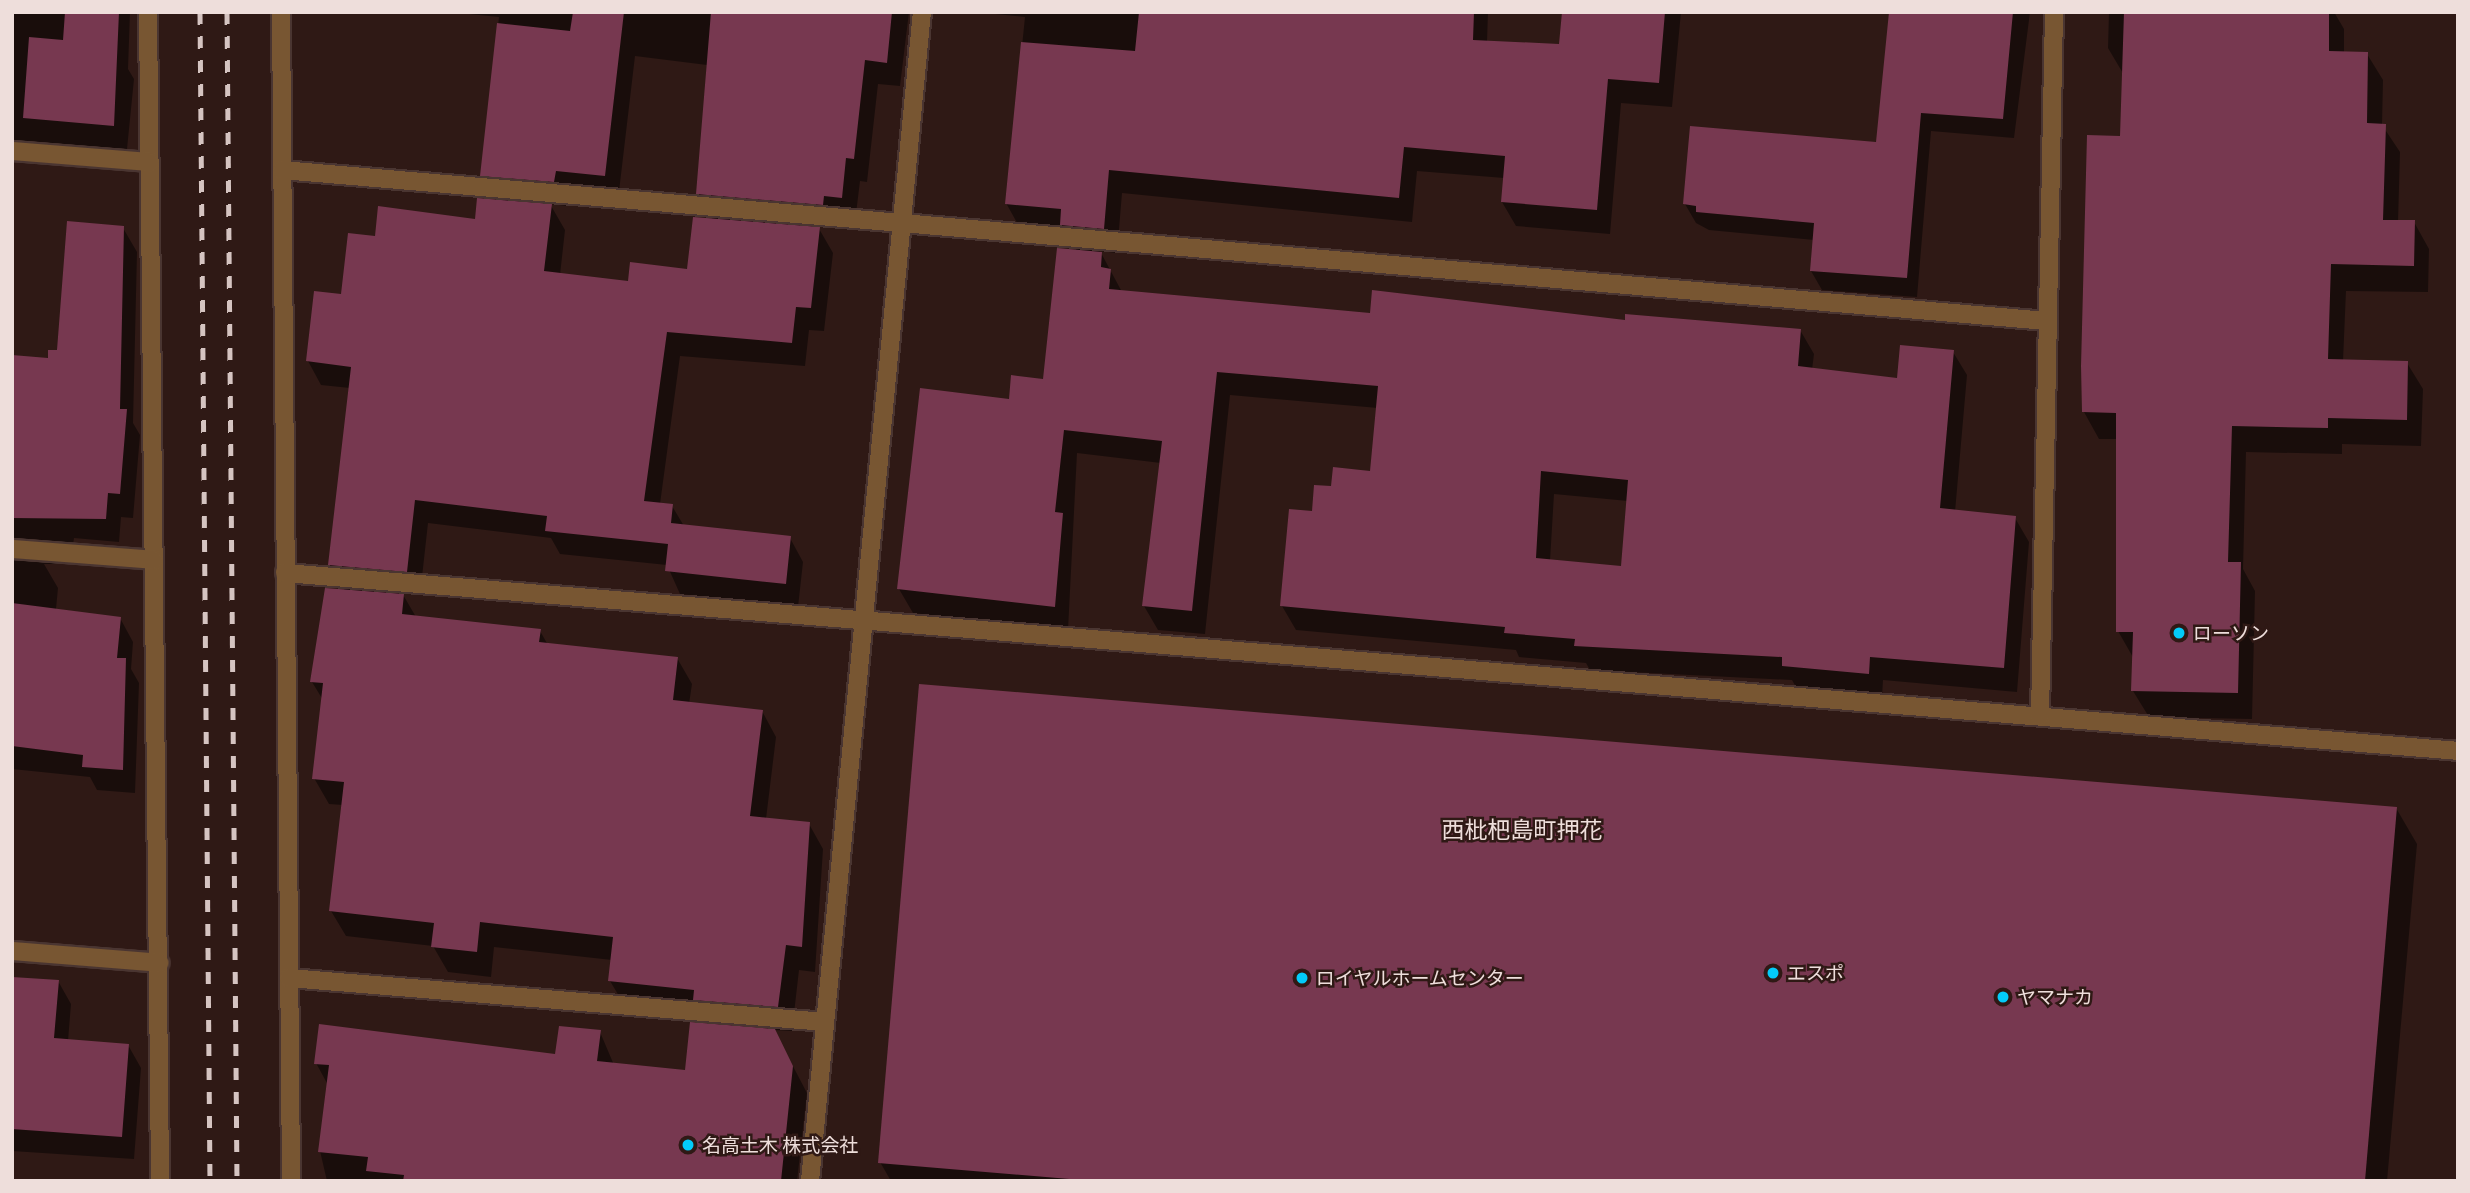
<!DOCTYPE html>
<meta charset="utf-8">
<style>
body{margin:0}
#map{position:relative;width:2470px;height:1193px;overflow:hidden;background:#2f1915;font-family:"Exo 2","Noto Sans JP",sans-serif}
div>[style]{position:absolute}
.shadow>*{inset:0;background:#0007}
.building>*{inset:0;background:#773850}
.roads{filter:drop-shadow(2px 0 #4a3531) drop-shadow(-2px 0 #4a3531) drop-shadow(0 2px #4a3531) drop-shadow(0 -2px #4a3531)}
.minor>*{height:18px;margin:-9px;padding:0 9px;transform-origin:9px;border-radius:9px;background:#785632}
.rail>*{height:5px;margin-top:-2.5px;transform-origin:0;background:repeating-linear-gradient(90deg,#d5c4c1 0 12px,transparent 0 24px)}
.dots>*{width:19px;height:19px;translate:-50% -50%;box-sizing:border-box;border:4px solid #2f1915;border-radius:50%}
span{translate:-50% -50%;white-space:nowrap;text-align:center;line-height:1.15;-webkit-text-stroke:5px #2f1915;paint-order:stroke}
.poi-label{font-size:19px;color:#eededb}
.left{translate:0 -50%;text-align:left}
.quarter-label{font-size:23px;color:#eededb}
.frame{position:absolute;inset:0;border:14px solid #eededb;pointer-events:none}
</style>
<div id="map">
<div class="shadow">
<div style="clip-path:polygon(12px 12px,130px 12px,128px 69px,134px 79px,127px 149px,12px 140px)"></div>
<div style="clip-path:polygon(evenodd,449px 12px,909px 12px,900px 86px,878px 84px,867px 182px,860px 181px,855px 222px,818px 227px,833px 253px,824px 331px,809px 330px,805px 366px,680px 356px,660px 504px,672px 506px,684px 526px,790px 538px,803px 562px,798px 607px,680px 594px,667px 565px,560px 554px,551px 538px,428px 523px,420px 595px,402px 593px,416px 617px,540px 631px,548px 645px,677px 658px,692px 684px,689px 704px,762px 711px,776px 737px,766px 819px,809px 824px,823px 849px,815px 972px,799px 970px,792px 1031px,774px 1030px,807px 1093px,797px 1181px,327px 1181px,320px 1151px,328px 1085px,316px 1063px,556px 1056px,600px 1032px,614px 1065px,687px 1072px,710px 1026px,703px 1015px,625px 1006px,610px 981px,612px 960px,494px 947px,491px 977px,448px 972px,433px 946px,346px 936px,331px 911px,343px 805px,329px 804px,314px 778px,323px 700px,312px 682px,345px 591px,330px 565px,350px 388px,321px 385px,308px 361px,343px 296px,476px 220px,497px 202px,482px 175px,499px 17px,449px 12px,635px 56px,707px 65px,698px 194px,713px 220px,689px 271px,630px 283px,560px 275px,565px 230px,550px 204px,568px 206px,569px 195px,618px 200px,635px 56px)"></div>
<div style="clip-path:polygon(evenodd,975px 12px,1488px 12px,1487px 42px,1561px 46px,1564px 12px,1681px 12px,1672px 107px,1621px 103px,1610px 234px,1516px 226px,1502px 202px,1504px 178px,1417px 171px,1412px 222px,1122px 193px,1117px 253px,1100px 251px,1122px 292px,1371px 315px,1800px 330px,1814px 354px,1812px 370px,1899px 380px,1953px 352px,1967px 375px,1955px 512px,2015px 518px,2029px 542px,2017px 692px,1883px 680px,1882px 697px,1797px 689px,1792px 680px,1590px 670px,1586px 663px,1519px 657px,1516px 650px,1296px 630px,1282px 606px,1314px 513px,1333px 488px,1371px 473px,1378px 408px,1230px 395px,1205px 634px,1158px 630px,1144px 606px,1161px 463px,1077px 453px,1068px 630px,913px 613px,899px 589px,1010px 401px,1044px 381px,1077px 251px,1066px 232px,1020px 228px,1006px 203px,1025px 17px,975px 12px,1554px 494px,1628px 501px,1622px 567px,1550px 561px,1554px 494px)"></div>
<div style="clip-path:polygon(1891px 12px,2030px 12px,2014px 138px,1931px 131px,1917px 297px,1822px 290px,1811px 271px,1814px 240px,1709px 230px,1696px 223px,1685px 204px,1878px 144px)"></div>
<div style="clip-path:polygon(2109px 12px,2334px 12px,2344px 29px,2344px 53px,2367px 54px,2383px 80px,2382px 125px,2400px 152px,2398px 222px,2414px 222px,2429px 249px,2428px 292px,2346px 291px,2343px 361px,2407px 363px,2423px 389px,2421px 446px,2342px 444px,2342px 454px,2246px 452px,2243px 569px,2255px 591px,2252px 719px,2149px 717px,2133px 691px,2134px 659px,2118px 631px,2117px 439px,2099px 439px,2084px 412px,2122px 138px,2124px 75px,2108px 48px)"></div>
<div style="clip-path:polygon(123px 228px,137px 252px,133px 423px,140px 435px,133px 518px,121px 517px,119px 542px,74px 538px,73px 545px,62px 544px,61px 564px,44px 564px,58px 588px,56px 609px,120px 618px,133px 642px,131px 669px,139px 683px,135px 793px,97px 790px,90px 777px,12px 769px,12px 559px,17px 560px,12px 551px,12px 357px,49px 360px,58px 352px)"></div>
<div style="clip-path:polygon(2396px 808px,2417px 844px,2387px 1181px,891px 1181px,880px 1162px)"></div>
<div style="clip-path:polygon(58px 981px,71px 1004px,68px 1041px,128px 1045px,141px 1068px,134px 1159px,12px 1151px,12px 1008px)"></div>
</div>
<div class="building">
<div style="clip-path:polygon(65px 12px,119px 12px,114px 126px,23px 118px,29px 37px,63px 40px)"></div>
<div style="clip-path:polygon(573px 12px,624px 12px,605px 176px,556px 171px,554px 182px,480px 176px,497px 23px,570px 31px)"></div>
<div style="clip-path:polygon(711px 12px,892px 12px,887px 63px,865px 60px,854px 159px,846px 158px,842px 198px,824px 196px,823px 205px,696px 194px)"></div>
<div style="clip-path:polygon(1139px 12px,1474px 12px,1473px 40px,1559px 44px,1562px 12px,1665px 12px,1659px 83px,1608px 79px,1597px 210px,1501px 202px,1505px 156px,1404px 147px,1399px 198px,1109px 170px,1104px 229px,1060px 225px,1061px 209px,1005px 204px,1021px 42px,1135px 51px)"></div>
<div style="clip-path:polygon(1889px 12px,2013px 12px,2003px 119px,1921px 113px,1907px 278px,1810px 271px,1814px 223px,1696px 212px,1696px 206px,1683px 204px,1690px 126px,1876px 142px)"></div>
<div style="clip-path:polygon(2124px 12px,2329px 12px,2329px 51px,2368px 52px,2367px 123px,2386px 124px,2383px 220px,2415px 220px,2414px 266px,2331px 264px,2328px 359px,2408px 361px,2407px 420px,2328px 418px,2328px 428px,2232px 426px,2228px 562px,2241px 562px,2238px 693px,2131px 691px,2133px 632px,2116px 632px,2116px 413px,2082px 412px,2081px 366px,2087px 135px,2120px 136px)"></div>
<div style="clip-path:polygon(477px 198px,552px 204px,544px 271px,628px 281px,630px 262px,687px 269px,693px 217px,820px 227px,811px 308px,796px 307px,792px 343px,667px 332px,644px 501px,673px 504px,671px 523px,791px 536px,786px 584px,665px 571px,668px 544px,545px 531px,547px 516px,415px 500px,407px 572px,328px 565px,351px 367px,306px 361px,314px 291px,341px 294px,348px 233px,375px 236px,378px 206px,475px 219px)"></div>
<div style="clip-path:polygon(67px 221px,124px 226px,120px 409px,127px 409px,120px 494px,108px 493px,106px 519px,12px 518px,12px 355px,48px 358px,48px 350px,57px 350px)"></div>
<div style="clip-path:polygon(evenodd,1057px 248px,1102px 252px,1101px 267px,1111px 269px,1109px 289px,1370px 313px,1372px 290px,1625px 320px,1625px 314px,1801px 329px,1798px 366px,1897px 378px,1900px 345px,1954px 350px,1940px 508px,2016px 516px,2004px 668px,1870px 657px,1869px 674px,1782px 666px,1782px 657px,1574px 646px,1575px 639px,1504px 633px,1505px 627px,1280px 606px,1289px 509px,1312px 511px,1314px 485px,1331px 486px,1333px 467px,1370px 471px,1378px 386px,1217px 372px,1192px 611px,1142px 606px,1162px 441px,1064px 430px,1055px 512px,1063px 513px,1055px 607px,897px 589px,920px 388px,1009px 399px,1011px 375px,1043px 379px,1057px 248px,1541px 471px,1628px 480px,1621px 566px,1536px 558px,1541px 471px)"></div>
<div style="clip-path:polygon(325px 588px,404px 594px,402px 614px,541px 629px,539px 642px,678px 657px,673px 700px,763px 710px,750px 816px,810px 822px,802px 947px,786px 945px,778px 1007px,693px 1000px,694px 990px,608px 981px,613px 937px,480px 922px,477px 952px,431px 947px,434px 923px,329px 911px,344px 782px,312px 779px,323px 683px,310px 682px)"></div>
<div style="clip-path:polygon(12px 603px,121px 617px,117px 658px,126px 658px,123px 770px,82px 767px,83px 755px,12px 746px)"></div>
<div style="clip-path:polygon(919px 684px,2397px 807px,2365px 1181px,1093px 1181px,878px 1163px)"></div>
<div style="clip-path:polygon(12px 977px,59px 980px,54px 1038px,129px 1044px,122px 1137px,12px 1129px)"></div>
<div style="clip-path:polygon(690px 1022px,775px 1029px,793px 1066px,781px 1181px,403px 1181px,404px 1175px,366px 1171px,368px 1157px,318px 1152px,329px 1065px,314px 1064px,319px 1024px,555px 1054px,559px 1026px,601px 1030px,597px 1061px,685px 1070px)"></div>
</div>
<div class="roads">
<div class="minor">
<div style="left:148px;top:12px;width:1169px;rotate:89.41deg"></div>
<div style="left:281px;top:12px;width:1169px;rotate:89.51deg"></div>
<div style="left:12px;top:151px;width:138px;rotate:4.6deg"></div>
<div style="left:282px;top:170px;width:1772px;rotate:4.89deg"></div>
<div style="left:12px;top:549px;width:142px;rotate:4.4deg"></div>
<div style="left:285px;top:573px;width:2180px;rotate:4.68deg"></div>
<div style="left:2040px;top:716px;width:704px;rotate:-88.86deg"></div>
<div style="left:12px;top:951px;width:148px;rotate:4.6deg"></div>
<div style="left:289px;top:978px;width:538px;rotate:4.69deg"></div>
<div style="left:810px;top:1181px;width:1174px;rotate:-84.53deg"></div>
</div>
</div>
<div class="rail">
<div style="left:200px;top:12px;width:1169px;rotate:89.51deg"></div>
<div style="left:227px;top:12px;width:1169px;rotate:89.51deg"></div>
</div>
<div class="dots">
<div style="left:2179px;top:633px;background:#03cbf9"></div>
<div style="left:1773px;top:973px;background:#03cbf9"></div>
<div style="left:1302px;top:978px;background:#03cbf9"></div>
<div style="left:2003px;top:997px;background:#03cbf9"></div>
<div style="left:688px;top:1145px;background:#03cbf9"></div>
</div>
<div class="poi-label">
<span class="left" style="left:2193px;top:633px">ローソン</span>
<span class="left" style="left:1787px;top:973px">エスポ</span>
<span class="left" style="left:1316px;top:978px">ロイヤルホームセンター</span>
<span class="left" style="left:2017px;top:997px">ヤマナカ</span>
<span class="left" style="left:702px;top:1145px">名高土木 株式会社</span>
</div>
<div class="quarter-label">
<span style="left:1522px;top:829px">西枇杷島町押花</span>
</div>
<div class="frame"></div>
</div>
